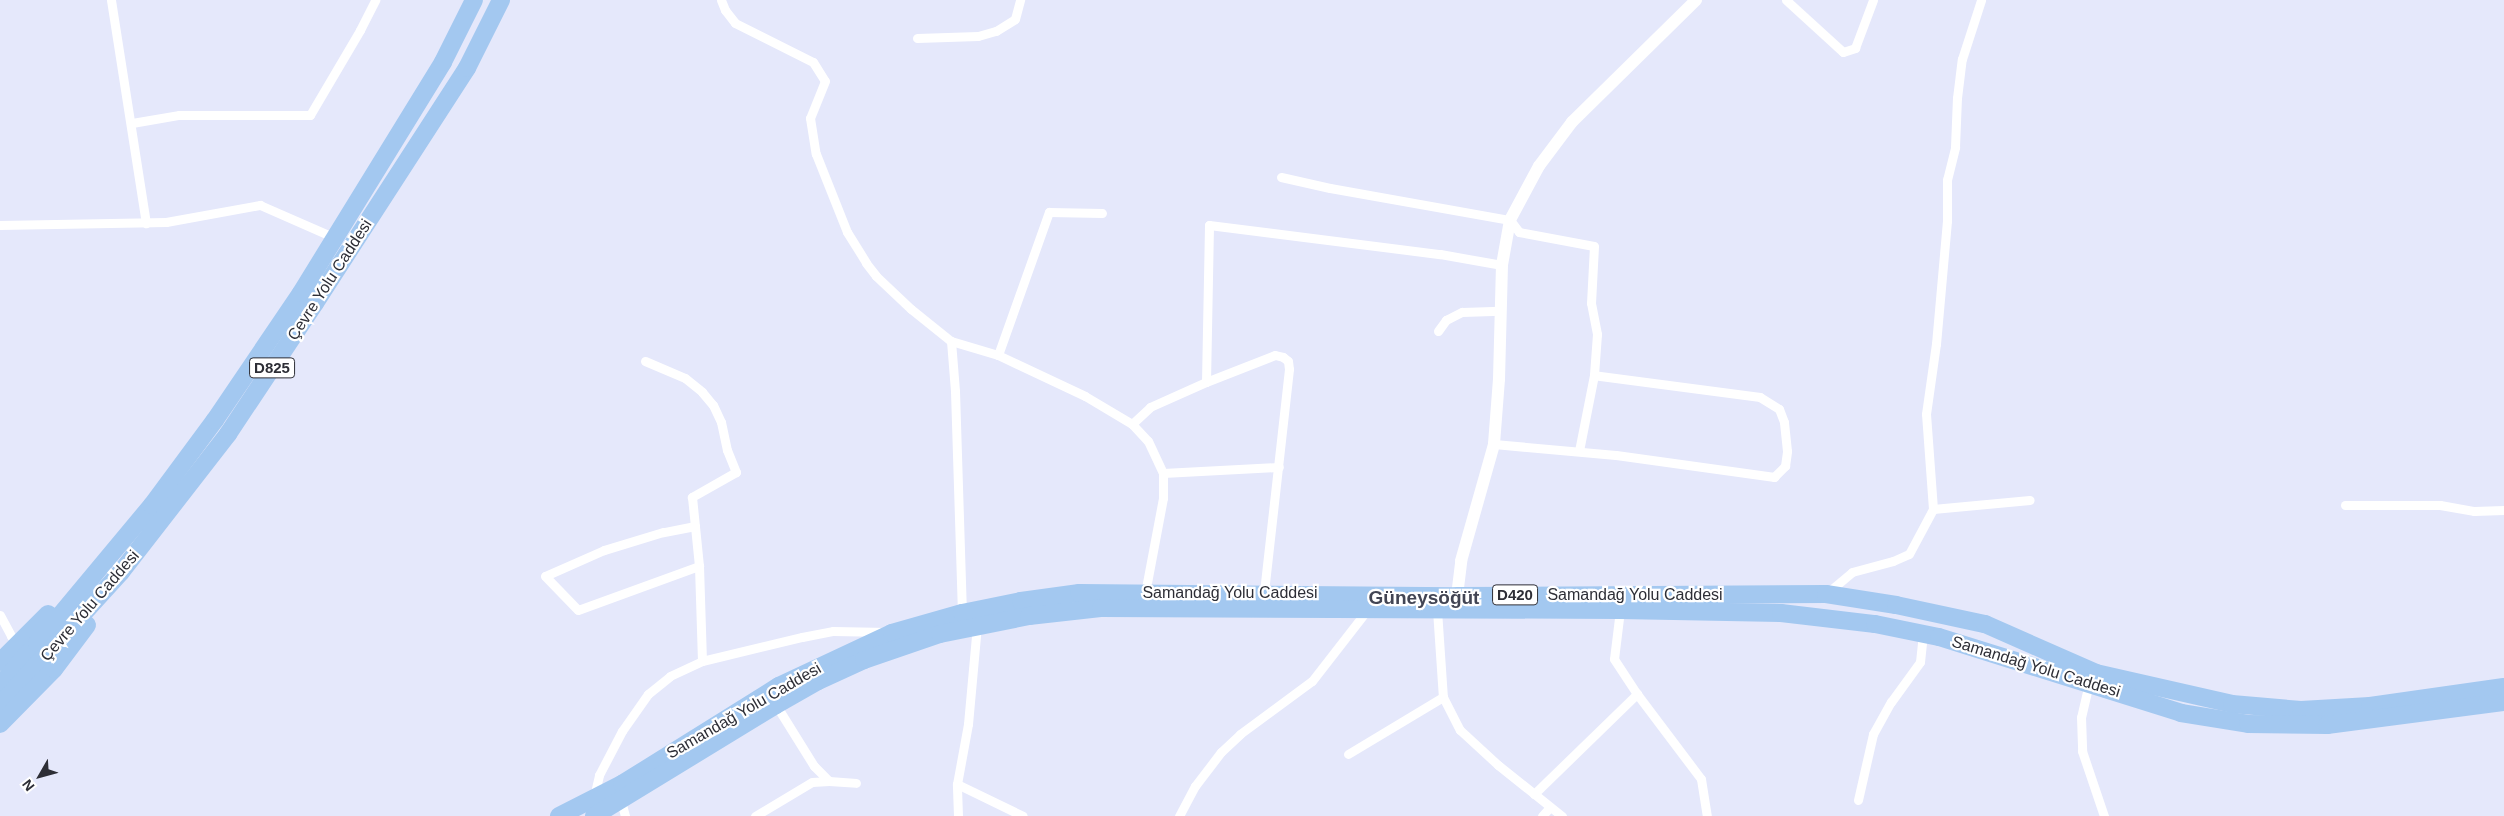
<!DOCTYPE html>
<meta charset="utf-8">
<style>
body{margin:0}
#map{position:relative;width:2504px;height:816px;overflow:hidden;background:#e5e8fb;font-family:Arial,sans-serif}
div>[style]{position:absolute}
.street>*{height:9px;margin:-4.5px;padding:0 4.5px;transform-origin:4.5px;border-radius:4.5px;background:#fff}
.secondary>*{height:12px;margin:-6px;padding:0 6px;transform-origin:6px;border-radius:6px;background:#fff}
.highway>*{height:18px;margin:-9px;padding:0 9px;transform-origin:9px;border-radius:9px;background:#a3c8f0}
span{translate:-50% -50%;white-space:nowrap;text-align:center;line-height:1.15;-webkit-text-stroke:4.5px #fff;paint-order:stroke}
.shield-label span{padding:1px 4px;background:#fff;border:1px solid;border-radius:4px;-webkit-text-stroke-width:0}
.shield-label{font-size:15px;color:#2d2e36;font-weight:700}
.street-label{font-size:16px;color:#2d2e36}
.quarter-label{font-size:19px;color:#424554;font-weight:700}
.north{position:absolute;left:15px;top:751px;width:50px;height:50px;-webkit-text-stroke:4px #fff;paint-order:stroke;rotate:232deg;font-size:14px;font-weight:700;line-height:20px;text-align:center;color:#2d2e36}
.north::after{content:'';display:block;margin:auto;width:18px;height:22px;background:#2d2e36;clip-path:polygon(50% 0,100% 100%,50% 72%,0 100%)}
</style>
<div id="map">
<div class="street">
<div style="left:111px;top:0;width:226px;rotate:81.1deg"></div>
<div style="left:721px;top:0;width:11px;rotate:68deg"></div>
<div style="left:725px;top:10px;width:16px;rotate:52deg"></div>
<div style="left:735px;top:23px;width:87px;rotate:26.6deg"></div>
<div style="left:813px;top:62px;width:22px;rotate:58deg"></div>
<div style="left:825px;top:81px;width:40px;rotate:112deg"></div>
<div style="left:810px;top:118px;width:36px;rotate:81deg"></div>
<div style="left:816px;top:154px;width:84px;rotate:68.3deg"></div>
<div style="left:847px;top:232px;width:36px;rotate:58deg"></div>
<div style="left:866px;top:263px;width:16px;rotate:52deg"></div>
<div style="left:876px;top:276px;width:48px;rotate:43.3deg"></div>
<div style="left:911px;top:309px;width:51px;rotate:38.7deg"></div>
<div style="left:951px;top:341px;width:49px;rotate:16.6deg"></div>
<div style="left:998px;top:355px;width:96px;rotate:25.2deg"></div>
<div style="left:1085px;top:396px;width:55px;rotate:30.8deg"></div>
<div style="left:1132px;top:424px;width:23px;rotate:47deg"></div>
<div style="left:1148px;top:441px;width:35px;rotate:65deg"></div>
<div style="left:1163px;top:473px;width:25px;rotate:90deg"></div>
<div style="left:1163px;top:498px;width:97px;rotate:100.7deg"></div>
<div style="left:1786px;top:0;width:77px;rotate:42.4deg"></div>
<div style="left:1843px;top:52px;width:13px;rotate:-18deg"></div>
<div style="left:1855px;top:48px;width:51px;rotate:-69.4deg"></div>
<div style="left:917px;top:38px;width:61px;rotate:-1.9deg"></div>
<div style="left:978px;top:36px;width:19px;rotate:-16deg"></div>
<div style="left:996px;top:31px;width:22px;rotate:-32deg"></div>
<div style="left:1015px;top:19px;width:20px;rotate:-75deg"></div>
<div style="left:132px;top:123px;width:48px;rotate:-9.7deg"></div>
<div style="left:179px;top:115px;width:131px"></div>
<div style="left:310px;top:115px;width:99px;rotate:-59.5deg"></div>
<div style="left:360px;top:30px;width:34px;rotate:-63deg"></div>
<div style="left:1281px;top:177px;width:50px;rotate:12.7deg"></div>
<div style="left:1330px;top:188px;width:183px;rotate:10.1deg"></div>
<div style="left:1510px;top:220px;width:15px;rotate:53deg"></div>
<div style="left:1519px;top:232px;width:76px;rotate:10.6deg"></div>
<div style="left:1594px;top:246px;width:57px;rotate:93deg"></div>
<div style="left:1591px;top:303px;width:32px;rotate:79deg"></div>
<div style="left:1597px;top:334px;width:41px;rotate:94.2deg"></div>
<div style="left:1594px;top:375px;width:77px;rotate:101.2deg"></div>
<div style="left:0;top:225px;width:166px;rotate:-1deg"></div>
<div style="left:166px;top:222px;width:96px;rotate:-10.3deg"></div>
<div style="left:260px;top:205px;width:82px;rotate:23.7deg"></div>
<div style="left:1438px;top:331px;width:14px;rotate:-54deg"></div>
<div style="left:1446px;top:320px;width:18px;rotate:-27deg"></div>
<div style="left:1462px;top:312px;width:38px;rotate:-2deg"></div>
<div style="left:951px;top:341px;width:50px;rotate:85.4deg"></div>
<div style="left:955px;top:391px;width:222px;rotate:88.2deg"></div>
<div style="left:998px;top:355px;width:152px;rotate:-70.4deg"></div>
<div style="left:1049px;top:212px;width:53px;rotate:1.1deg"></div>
<div style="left:645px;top:361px;width:43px;rotate:23deg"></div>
<div style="left:685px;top:378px;width:22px;rotate:39deg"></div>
<div style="left:702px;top:392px;width:17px;rotate:50deg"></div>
<div style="left:713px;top:405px;width:19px;rotate:65deg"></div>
<div style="left:721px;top:422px;width:29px;rotate:78deg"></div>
<div style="left:727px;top:450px;width:24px;rotate:68deg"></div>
<div style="left:736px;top:472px;width:51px;rotate:150.4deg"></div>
<div style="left:692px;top:497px;width:69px;rotate:84.2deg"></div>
<div style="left:699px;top:566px;width:95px;rotate:88.2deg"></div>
<div style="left:1206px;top:382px;width:74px;rotate:-21.4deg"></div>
<div style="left:1275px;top:355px;width:8px;rotate:14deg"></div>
<div style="left:1283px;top:357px;width:6px;rotate:39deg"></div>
<div style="left:1288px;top:361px;width:8px;rotate:83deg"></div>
<div style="left:1289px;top:369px;width:224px;rotate:96.4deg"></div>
<div style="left:1132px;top:424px;width:25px;rotate:-43deg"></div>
<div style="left:1150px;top:407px;width:61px;rotate:-24.1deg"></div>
<div style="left:1206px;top:382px;width:157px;rotate:-88.9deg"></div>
<div style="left:1209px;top:225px;width:233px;rotate:7.2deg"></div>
<div style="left:1440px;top:254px;width:63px;rotate:10.1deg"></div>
<div style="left:1494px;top:444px;width:122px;rotate:5.2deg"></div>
<div style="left:1616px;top:455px;width:160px;rotate:7.9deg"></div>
<div style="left:1774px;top:477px;width:16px;rotate:-45deg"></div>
<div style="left:1785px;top:466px;width:15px;rotate:-82deg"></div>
<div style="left:1787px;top:451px;width:29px;rotate:-96deg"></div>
<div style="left:1784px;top:422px;width:14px;rotate:-111deg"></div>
<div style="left:1779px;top:409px;width:22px;rotate:-148deg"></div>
<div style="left:1760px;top:397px;width:167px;rotate:-172.5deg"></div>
<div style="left:1163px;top:473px;width:116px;rotate:-3deg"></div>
<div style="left:2345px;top:505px;width:95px"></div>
<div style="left:2440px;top:505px;width:35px;rotate:10deg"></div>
<div style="left:2474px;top:511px;width:30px;rotate:-2deg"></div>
<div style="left:1933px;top:509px;width:97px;rotate:-5.3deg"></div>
<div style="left:695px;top:526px;width:33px;rotate:169deg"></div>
<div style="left:663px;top:532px;width:62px;rotate:163deg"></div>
<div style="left:604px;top:550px;width:64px;rotate:156.2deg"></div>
<div style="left:545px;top:576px;width:47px;rotate:45.9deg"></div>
<div style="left:578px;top:610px;width:129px;rotate:-20deg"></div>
<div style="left:1826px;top:594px;width:34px;rotate:-40deg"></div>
<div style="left:1852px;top:572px;width:42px;rotate:-15deg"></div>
<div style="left:1893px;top:561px;width:17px;rotate:-24deg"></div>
<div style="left:1909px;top:554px;width:51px;rotate:-61.9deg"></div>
<div style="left:1933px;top:509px;width:95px;rotate:-94.2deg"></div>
<div style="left:1926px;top:414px;width:71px;rotate:-81.9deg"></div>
<div style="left:1936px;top:344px;width:123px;rotate:-84.9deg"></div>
<div style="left:1947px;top:221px;width:41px;rotate:-90deg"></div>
<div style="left:1947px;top:180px;width:34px;rotate:-76deg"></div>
<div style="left:1955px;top:147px;width:49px;rotate:-87.7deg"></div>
<div style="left:1957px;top:98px;width:39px;rotate:-83deg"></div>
<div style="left:1962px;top:59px;width:62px;rotate:-72.1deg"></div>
<div style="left:1437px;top:610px;width:87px;rotate:86.1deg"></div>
<div style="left:1443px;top:697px;width:37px;rotate:63deg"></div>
<div style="left:1460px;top:730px;width:52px;rotate:42.6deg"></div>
<div style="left:1498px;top:765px;width:82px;rotate:38.6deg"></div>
<div style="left:1620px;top:610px;width:49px;rotate:97deg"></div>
<div style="left:1614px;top:659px;width:42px;rotate:56.7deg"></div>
<div style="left:1637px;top:694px;width:106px;rotate:53deg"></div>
<div style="left:1701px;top:779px;width:37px;rotate:81deg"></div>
<div style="left:0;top:615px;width:24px;rotate:62deg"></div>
<div style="left:11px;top:636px;width:11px;rotate:45deg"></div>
<div style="left:2089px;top:683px;width:35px;rotate:103deg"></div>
<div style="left:2081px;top:717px;width:34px;rotate:88deg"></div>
<div style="left:2082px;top:751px;width:69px;rotate:71.3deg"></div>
<div style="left:776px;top:705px;width:72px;rotate:58.1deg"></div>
<div style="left:814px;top:766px;width:21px;rotate:45deg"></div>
<div style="left:829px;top:781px;width:27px;rotate:4deg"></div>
<div style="left:1348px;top:754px;width:111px;rotate:-31deg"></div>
<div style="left:957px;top:784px;width:73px;rotate:25.9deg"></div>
<div style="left:1534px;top:794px;width:144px;rotate:-44.2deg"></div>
<div style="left:594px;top:797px;width:23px;rotate:-77deg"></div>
<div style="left:599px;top:775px;width:50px;rotate:-62.4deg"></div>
<div style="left:622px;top:731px;width:45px;rotate:-54.9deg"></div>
<div style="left:648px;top:694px;width:28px;rotate:-39deg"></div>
<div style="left:670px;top:676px;width:35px;rotate:-25deg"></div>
<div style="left:702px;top:661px;width:103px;rotate:-13.5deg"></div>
<div style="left:802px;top:637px;width:32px;rotate:-11deg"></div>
<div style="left:833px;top:631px;width:54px;rotate:1.1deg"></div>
<div style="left:1858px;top:800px;width:68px;rotate:-77.2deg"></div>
<div style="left:1873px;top:734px;width:37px;rotate:-61deg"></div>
<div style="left:1891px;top:702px;width:49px;rotate:-54.1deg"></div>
<div style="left:1920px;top:662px;width:28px;rotate:-84deg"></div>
<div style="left:621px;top:801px;width:16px;rotate:75deg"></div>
<div style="left:755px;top:816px;width:66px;rotate:-30.8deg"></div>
<div style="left:812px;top:782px;width:17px;rotate:-3deg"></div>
<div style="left:958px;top:816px;width:32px;rotate:-92deg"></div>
<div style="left:957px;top:784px;width:61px;rotate:-79.6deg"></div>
<div style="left:968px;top:724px;width:98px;rotate:-84.8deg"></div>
<div style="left:1179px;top:816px;width:34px;rotate:-62deg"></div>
<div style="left:1195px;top:786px;width:43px;rotate:-52.6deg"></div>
<div style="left:1221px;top:752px;width:26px;rotate:-43deg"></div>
<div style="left:1240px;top:734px;width:89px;rotate:-36.4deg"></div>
<div style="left:1312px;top:681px;width:90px;rotate:-52.2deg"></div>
<div style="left:1542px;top:816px;width:12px;rotate:-48deg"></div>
</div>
<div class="secondary">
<div style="left:1457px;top:596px;width:35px;rotate:-83deg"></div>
<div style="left:1461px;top:561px;width:122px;rotate:-74.2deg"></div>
<div style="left:1494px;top:444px;width:65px;rotate:-85.6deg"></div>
<div style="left:1499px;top:379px;width:114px;rotate:-88.5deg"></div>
<div style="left:1502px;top:265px;width:46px;rotate:-79.9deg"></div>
<div style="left:1510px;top:220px;width:61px;rotate:-61.8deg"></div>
<div style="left:1539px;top:166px;width:55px;rotate:-53.1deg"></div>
<div style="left:1572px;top:122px;width:174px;rotate:-44.5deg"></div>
</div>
<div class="highway">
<div style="left:0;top:662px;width:68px;rotate:-45deg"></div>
<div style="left:0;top:685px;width:56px;rotate:-48.6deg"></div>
<div style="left:37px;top:643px;width:180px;rotate:-50.2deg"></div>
<div style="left:152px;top:505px;width:106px;rotate:-53.5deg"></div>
<div style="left:215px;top:420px;width:153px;rotate:-55.9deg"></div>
<div style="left:301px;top:293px;width:271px;rotate:-58.4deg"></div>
<div style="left:443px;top:62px;width:69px;rotate:-63.4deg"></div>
<div style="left:0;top:705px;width:180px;rotate:-47.7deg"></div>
<div style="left:121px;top:572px;width:175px;rotate:-52.2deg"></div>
<div style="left:228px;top:434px;width:157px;rotate:-56.4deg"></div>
<div style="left:315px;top:303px;width:280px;rotate:-57.1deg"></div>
<div style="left:467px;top:68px;width:76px;rotate:-63.4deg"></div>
<div style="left:0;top:724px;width:77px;rotate:-45.5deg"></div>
<div style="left:54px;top:669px;width:55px;rotate:-53.1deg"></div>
<div style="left:559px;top:816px;width:71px;rotate:-26.9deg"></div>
<div style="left:622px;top:784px;width:185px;rotate:-32deg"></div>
<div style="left:779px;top:686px;width:125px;rotate:-25.1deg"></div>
<div style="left:892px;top:633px;width:73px;rotate:-15.9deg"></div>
<div style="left:962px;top:613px;width:60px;rotate:-11.5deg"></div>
<div style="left:1021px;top:601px;width:59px;rotate:-7.9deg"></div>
<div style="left:1079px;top:593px;width:378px;rotate:0.5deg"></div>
<div style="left:1457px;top:596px;width:369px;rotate:-0.3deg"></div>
<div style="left:1826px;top:594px;width:71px;rotate:8.9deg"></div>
<div style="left:1896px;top:605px;width:91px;rotate:12.1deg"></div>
<div style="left:1985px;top:624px;width:121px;rotate:23.8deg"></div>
<div style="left:2096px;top:673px;width:139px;rotate:12.8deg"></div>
<div style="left:2232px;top:704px;width:69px;rotate:5deg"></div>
<div style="left:2301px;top:710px;width:69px;rotate:-3.3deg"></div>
<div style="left:2370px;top:706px;width:135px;rotate:-8.1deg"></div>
<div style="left:594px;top:816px;width:213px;rotate:-31.4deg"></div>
<div style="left:776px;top:705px;width:48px;rotate:-29.7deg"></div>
<div style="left:818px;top:681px;width:51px;rotate:-24.5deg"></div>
<div style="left:864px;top:660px;width:80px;rotate:-18.9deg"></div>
<div style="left:940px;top:634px;width:91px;rotate:-11.4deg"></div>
<div style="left:1029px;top:616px;width:72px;rotate:-6.3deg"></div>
<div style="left:1101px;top:608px;width:519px;rotate:0.22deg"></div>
<div style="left:1620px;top:610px;width:161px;rotate:1.1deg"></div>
<div style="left:1781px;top:613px;width:95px;rotate:6.7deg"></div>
<div style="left:1875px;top:624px;width:65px;rotate:11.5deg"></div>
<div style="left:1939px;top:637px;width:254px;rotate:17.4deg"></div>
<div style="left:2181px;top:713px;width:68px;rotate:9.3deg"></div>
<div style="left:2248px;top:724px;width:79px;rotate:0.7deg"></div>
<div style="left:2327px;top:725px;width:178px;rotate:-7.4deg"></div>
</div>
<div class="shield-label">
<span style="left:272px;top:368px">D825</span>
<span style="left:1515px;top:595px">D420</span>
</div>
<div class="street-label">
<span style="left:330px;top:280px;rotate:-57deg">Çevre Yolu Caddesi</span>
<span style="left:1230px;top:593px">Samandağ Yolu Caddesi</span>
<span style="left:1635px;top:595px">Samandağ Yolu Caddesi</span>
<span style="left:90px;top:606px;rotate:-49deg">Çevre Yolu Caddesi</span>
<span style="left:2036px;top:667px;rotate:17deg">Samandağ Yolu Caddesi</span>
<span style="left:744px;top:711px;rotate:-30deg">Samandağ Yolu Caddesi</span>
</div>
<div class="quarter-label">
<span style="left:1424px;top:598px">Güneysöğüt</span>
</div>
<div class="north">N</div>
</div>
